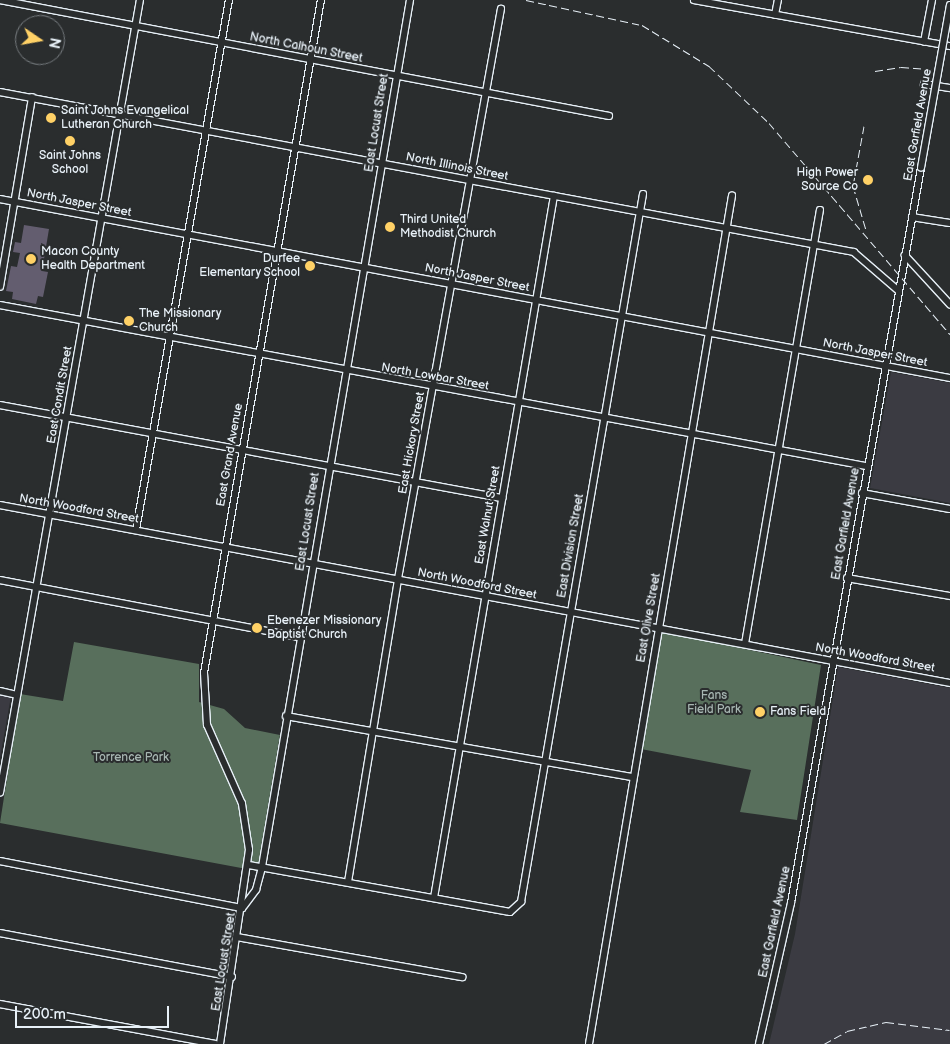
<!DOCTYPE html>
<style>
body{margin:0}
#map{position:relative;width:950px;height:1044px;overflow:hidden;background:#2a2d2e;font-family:"Balsamiq Sans",sans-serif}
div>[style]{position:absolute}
.built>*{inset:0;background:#3b3b42}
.green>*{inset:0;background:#586f5c}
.building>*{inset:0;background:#635d6f}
.roads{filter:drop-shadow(1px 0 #e8f1f8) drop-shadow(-1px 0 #e8f1f8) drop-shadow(0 1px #e8f1f8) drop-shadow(0 -1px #e8f1f8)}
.minor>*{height:5.5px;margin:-2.75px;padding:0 2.75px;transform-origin:2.75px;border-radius:2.75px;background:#2a2d2e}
.rail>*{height:1px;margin-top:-0.5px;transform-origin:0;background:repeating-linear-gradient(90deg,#e8f1f8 0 8px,transparent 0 12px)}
.bridges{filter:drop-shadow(1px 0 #e8f1f8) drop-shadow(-1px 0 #e8f1f8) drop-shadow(0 1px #e8f1f8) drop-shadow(0 -1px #e8f1f8)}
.minor-bridge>*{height:5.5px;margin:-2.75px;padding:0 2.75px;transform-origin:2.75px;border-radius:2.75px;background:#2a2d2e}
.dots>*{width:14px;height:14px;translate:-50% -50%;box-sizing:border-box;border:2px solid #2a2d2e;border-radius:50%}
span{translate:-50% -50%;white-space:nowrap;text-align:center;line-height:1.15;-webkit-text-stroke:4px #2a2d2e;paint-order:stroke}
.street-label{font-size:12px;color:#e8f1f8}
.poi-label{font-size:12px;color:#e8f1f8}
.left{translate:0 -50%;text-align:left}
.right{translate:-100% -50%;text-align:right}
.park-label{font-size:12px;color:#a7b6b2}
.north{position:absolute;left:15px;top:15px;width:50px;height:50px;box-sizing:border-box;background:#2a2d2e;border:1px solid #767b7f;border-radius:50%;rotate:102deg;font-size:14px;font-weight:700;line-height:20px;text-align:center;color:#e8f1f8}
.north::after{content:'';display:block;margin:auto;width:18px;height:22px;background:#ffd166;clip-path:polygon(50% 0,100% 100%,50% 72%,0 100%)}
.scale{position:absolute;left:15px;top:1006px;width:154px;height:22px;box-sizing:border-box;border:2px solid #e8f1f8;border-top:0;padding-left:6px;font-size:15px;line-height:18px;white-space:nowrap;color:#e8f1f8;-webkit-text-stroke:4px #2a2d2e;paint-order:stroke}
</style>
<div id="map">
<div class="built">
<div style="clip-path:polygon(891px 372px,950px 383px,950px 503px,870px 488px)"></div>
<div style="clip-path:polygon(838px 667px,950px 688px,950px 1044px,769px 1044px,795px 934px)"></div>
<div style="clip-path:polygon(0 694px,11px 696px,0 758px)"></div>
</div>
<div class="green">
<div style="clip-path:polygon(659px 631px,821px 665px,797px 820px,740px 812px,751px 770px,641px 749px)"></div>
<div style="clip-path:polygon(74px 642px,199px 664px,199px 702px,224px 709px,245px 728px,280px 735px,257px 871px,0 823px,20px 694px,63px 701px)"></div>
</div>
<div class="building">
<div style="clip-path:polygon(24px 225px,49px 229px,42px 271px,48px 272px,43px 297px,38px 296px,36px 304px,12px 299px,13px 292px,6px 291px,11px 266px,17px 267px,20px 253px,13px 252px,15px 242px,21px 243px)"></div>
</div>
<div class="roads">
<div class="minor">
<div style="left:0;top:0;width:620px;rotate:10.78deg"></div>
<div style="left:694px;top:0;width:260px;rotate:10.2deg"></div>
<div style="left:775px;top:15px;width:15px;rotate:-79deg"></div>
<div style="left:924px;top:42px;width:43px;rotate:-79.2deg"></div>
<div style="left:924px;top:84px;width:26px;rotate:9deg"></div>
<div style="left:0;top:92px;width:869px;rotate:10.61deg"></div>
<div style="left:854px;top:252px;width:58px;rotate:40.8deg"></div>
<div style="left:0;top:199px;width:967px;rotate:10.67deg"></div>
<div style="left:912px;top:217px;width:38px;rotate:9deg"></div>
<div style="left:905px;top:255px;width:67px;rotate:47.4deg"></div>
<div style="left:0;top:287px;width:192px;rotate:-80.4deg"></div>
<div style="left:0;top:305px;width:881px;rotate:10.53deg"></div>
<div style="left:0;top:405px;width:511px;rotate:10.5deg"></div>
<div style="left:862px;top:493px;width:89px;rotate:10.3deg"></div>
<div style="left:0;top:505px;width:967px;rotate:10.61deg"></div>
<div style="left:136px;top:530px;width:538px;rotate:-80.05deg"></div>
<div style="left:847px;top:578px;width:105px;rotate:9.9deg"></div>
<div style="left:0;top:580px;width:304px;rotate:10.8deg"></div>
<div style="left:745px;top:644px;width:440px;rotate:-80.2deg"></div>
<div style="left:0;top:691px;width:17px;rotate:13deg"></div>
<div style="left:286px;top:716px;width:351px;rotate:10deg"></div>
<div style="left:0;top:793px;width:805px;rotate:-79.99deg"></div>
<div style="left:0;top:861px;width:247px;rotate:11deg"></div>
<div style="left:249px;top:865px;width:265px;rotate:10.2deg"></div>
<div style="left:510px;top:912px;width:15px;rotate:-42deg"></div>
<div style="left:521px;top:902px;width:718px;rotate:-80.22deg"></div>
<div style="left:348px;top:882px;width:307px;rotate:-80.6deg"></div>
<div style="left:398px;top:579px;width:579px;rotate:-79.76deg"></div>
<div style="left:434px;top:898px;width:712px;rotate:-80.3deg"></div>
<div style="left:244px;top:906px;width:20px;rotate:-53deg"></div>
<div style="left:256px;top:890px;width:24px;rotate:-75deg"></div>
<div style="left:262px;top:867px;width:880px;rotate:-80.31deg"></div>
<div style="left:0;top:933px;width:236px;rotate:10.7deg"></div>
<div style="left:237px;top:937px;width:229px;rotate:10.1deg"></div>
<div style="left:0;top:1004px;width:219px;rotate:10.5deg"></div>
<div style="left:220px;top:1044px;width:196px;rotate:-81.5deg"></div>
<div style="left:249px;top:850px;width:47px;rotate:-98.7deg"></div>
<div style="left:242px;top:804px;width:86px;rotate:-113.9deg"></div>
<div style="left:207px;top:725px;width:52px;rotate:-93.3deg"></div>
<div style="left:204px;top:673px;width:683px;rotate:-80.14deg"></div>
<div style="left:589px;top:1044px;width:860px;rotate:-80.43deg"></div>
<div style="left:759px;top:1044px;width:145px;rotate:-77.2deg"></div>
<div style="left:791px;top:903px;width:746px;rotate:-79.97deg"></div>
</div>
</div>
<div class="rail">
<div style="left:526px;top:0;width:119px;rotate:12.2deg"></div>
<div style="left:642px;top:25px;width:79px;rotate:31.5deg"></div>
<div style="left:709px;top:66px;width:83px;rotate:43.5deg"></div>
<div style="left:769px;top:123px;width:278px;rotate:49.4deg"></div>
<div style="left:875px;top:71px;width:26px;rotate:-9deg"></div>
<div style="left:901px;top:67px;width:31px;rotate:4deg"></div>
<div style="left:864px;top:126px;width:61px;rotate:100.4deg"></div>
<div style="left:853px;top:186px;width:46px;rotate:73.5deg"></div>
<div style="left:824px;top:1044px;width:26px;rotate:-29deg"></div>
<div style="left:847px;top:1031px;width:40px;rotate:-13deg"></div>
<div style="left:886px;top:1022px;width:64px;rotate:7.1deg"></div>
</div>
<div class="bridges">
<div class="minor-bridge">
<div style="left:921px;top:168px;width:165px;rotate:-79.9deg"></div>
</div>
</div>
<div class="dots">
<div style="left:51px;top:118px;background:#ffd166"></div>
<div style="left:70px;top:141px;background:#ffd166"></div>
<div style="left:868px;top:180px;background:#ffd166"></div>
<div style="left:390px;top:227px;background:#ffd166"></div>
<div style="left:31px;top:259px;background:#ffd166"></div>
<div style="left:310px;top:266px;background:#ffd166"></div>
<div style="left:129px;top:321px;background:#ffd166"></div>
<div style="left:257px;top:628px;background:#ffd166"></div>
<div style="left:760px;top:712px;background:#ffd166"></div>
</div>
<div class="street-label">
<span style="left:306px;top:48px;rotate:11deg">North Calhoun Street</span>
<span style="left:377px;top:123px;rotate:-81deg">East Locust Street</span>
<span style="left:918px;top:125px;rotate:-80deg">East Garfield Avenue</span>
<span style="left:457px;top:167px;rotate:11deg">North Illinois Street</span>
<span style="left:79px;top:203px;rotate:11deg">North Jasper Street</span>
<span style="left:477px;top:278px;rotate:11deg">North Jasper Street</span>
<span style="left:875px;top:353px;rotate:11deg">North Jasper Street</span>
<span style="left:435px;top:377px;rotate:10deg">North Lowbar Street</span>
<span style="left:60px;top:395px;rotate:-80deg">East Condit Street</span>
<span style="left:412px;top:443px;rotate:-80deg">East Hickory Street</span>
<span style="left:230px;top:455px;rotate:-80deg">East Grand Avenue</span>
<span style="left:79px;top:509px;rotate:10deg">North Woodford Street</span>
<span style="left:488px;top:515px;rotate:-80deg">East Walnut Street</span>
<span style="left:308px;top:522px;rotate:-81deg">East Locust Street</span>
<span style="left:846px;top:524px;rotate:-80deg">East Garfield Avenue</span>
<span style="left:571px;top:546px;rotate:-80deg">East Division Street</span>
<span style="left:477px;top:584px;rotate:11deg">North Woodford Street</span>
<span style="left:649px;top:618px;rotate:-80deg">East Olive Street</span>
<span style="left:875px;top:658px;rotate:10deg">North Woodford Street</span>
<span style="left:775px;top:922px;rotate:-78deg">East Garfield Avenue</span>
<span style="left:224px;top:962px;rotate:-81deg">East Locust Street</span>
</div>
<div class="poi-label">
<span class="left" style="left:61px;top:118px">Saint Johns Evangelical<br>Lutheran Church</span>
<span style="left:70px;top:163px">Saint Johns<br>School</span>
<span class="right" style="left:858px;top:180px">High Power<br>Source Co</span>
<span class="left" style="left:400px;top:227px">Third United<br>Methodist Church</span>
<span class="left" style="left:41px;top:259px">Macon County<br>Health Department</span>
<span class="right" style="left:300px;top:266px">Durfee<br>Elementary School</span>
<span class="left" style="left:139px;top:321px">The Missionary<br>Church</span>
<span class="left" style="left:267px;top:628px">Ebenezer Missionary<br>Baptist Church</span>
<span class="left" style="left:770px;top:712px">Fans Field</span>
</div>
<div class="park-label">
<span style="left:714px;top:703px">Fans<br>Field Park</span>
<span style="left:131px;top:758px">Torrence Park</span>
</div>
<div class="north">N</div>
<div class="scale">200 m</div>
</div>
